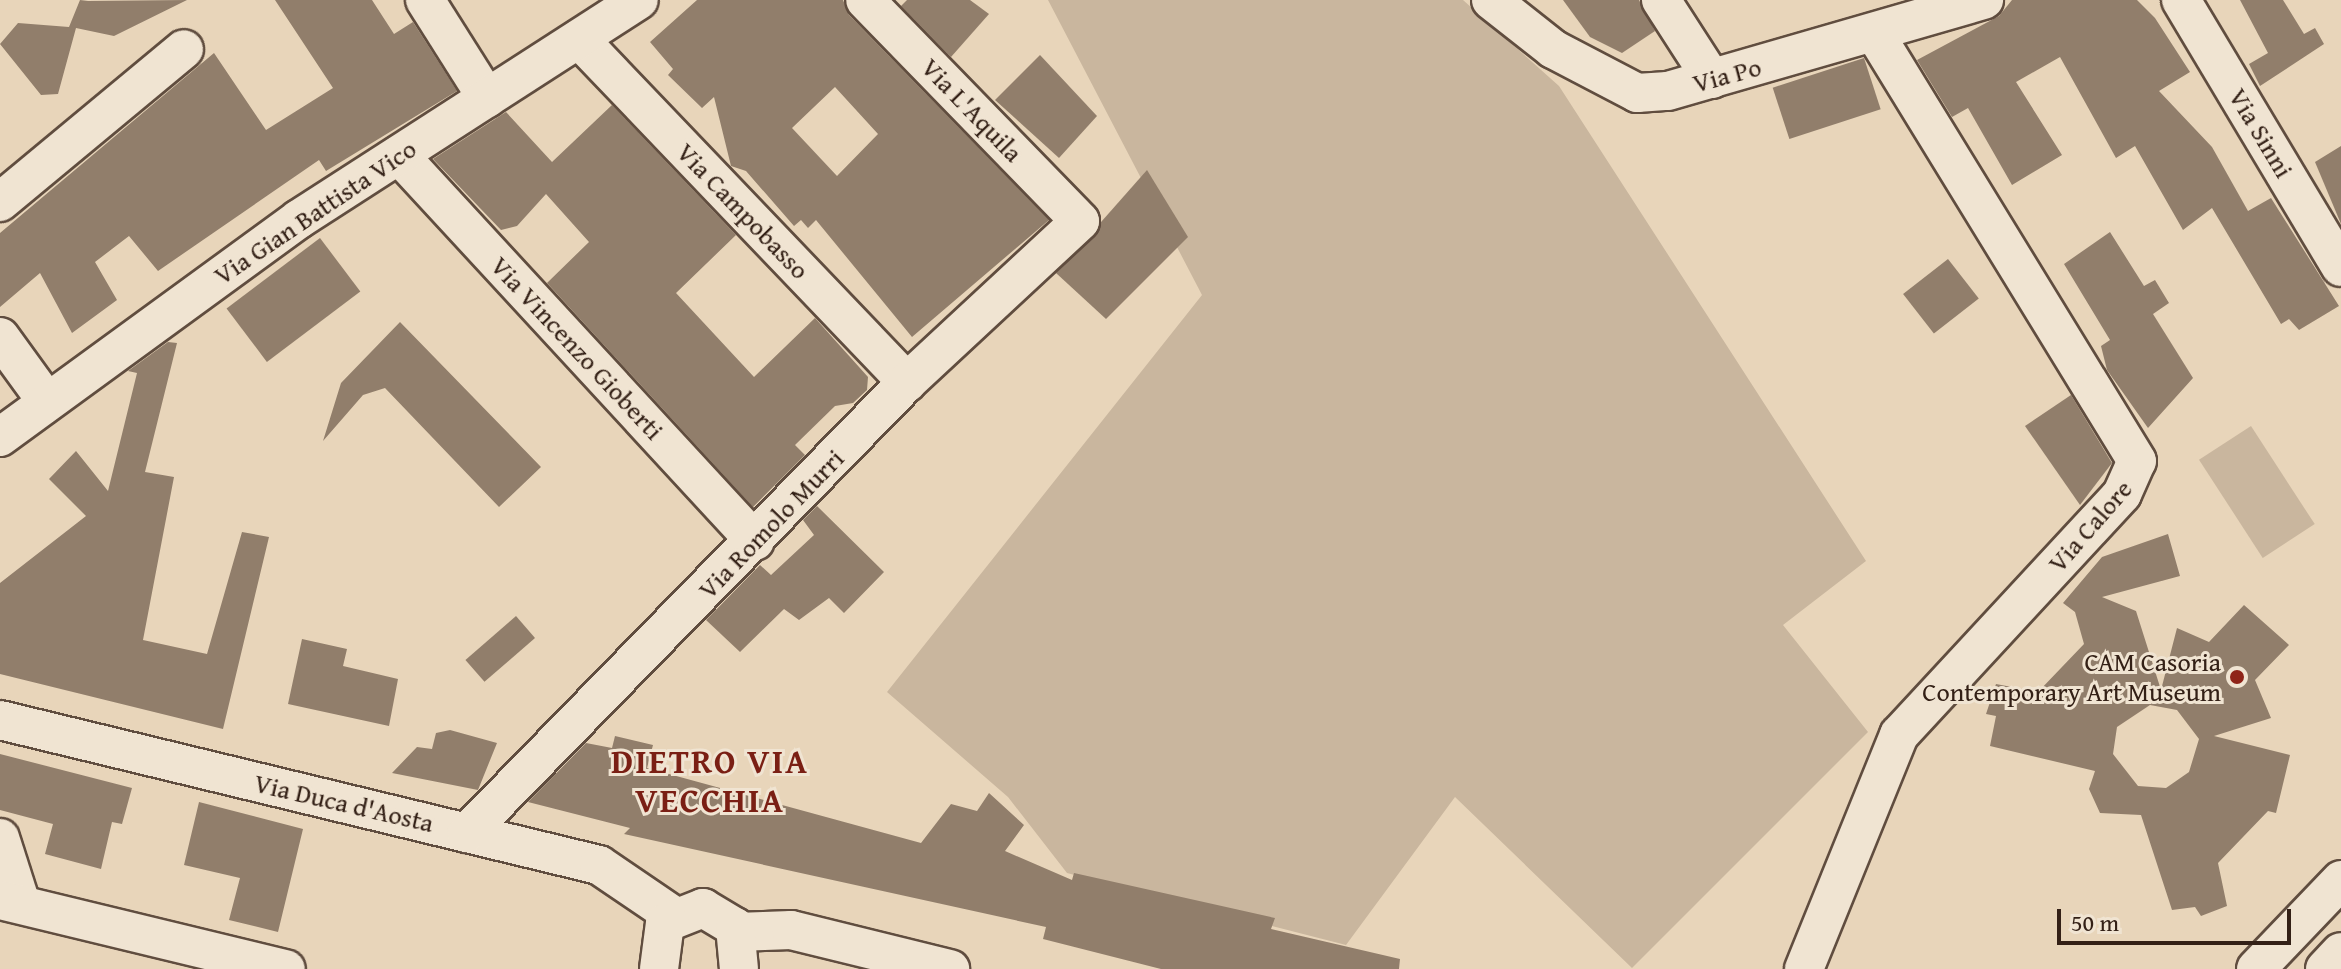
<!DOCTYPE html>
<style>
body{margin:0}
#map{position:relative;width:2341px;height:969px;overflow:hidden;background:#e8d5ba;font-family:"Gentium Book Plus",serif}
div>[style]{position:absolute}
.green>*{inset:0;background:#c9b69e;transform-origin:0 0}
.building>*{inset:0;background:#917e6b;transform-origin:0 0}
.roads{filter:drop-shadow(2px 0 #604d3f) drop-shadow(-2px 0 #604d3f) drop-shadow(0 2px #604d3f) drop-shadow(0 -2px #604d3f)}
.minor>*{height:38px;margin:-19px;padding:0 19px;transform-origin:19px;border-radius:19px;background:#f0e4d2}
.dots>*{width:22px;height:22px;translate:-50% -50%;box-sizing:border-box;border:4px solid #f0e4d2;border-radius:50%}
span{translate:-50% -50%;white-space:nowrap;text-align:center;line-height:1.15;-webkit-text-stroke:6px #f0e4d2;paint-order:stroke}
.street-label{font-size:26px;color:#332016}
.poi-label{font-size:26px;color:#332016}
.right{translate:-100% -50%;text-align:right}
.district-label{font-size:34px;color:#7a1f14;font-weight:700;letter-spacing:2px}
.scale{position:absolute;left:2057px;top:909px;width:234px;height:36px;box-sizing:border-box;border:4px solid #332016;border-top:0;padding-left:10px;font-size:24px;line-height:28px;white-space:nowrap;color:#332016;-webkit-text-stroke:6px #f0e4d2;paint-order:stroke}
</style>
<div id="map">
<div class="green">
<div style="clip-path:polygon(1048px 0,1463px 0,1559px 86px,1866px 561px,1783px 625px,1868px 732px,1632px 968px,1455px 797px,1346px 945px,1067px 873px,1008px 797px,887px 692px,1202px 295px)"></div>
<div style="left:2251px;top:426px;width:117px;height:62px;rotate:57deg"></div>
</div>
<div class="building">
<div style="clip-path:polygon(80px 0,88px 1px,187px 0,114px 36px,76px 28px,58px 94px,41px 95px,0 44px,18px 23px,69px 27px)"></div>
<div style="clip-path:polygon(275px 0,372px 0,394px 34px,413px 22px,457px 91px,326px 171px,319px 160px,158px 271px,129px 236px,95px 262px,117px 300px,72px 333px,40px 273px,0 307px,0 233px,214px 53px,266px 130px,333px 88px)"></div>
<div style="clip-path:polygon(evenodd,697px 0,843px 0,849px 15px,1049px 220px,912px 337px,816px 220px,808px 228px,801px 220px,794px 226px,746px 171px,731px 166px,714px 97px,702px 108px,668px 75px,673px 69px,650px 42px,697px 0,835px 87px,878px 134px,837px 176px,792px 128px,835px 87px)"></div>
<div style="clip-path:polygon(907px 0,970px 0,989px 14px,951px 57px,901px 6px)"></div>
<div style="clip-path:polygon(1563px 0,1639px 0,1655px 31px,1622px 53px,1590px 37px)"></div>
<div style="clip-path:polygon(2012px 0,2137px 0,2155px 18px,2190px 72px,2159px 91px,2212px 147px,2248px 211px,2271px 198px,2339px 306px,2299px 330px,2289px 319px,2281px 324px,2212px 208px,2183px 230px,2135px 146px,2116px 158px,2060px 57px,2016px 82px,2062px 155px,2012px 185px,1968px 108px,1952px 117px,1917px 60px,1999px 16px)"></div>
<div style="clip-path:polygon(2240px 0,2283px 0,2304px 34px,2315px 28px,2324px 44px,2260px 86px,2249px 64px,2268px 53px)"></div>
<div style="clip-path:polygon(1040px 55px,1097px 116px,1059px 158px,995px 100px)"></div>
<div style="left:1864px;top:58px;width:54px;height:96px;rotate:72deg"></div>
<div style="clip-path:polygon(612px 105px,736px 235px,676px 293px,754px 377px,815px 318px,868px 377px,867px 390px,853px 403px,835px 406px,795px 445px,805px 455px,753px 507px,547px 283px,589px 242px,546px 194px,517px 226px,501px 230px,433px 159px,506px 112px,552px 162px)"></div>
<div style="clip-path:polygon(2341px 146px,2341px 224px,2315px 162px)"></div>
<div style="clip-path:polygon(1147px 170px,1188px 237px,1106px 319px,1056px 273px)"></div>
<div style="clip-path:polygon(2110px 232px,2144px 286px,2155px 280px,2169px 303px,2153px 314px,2193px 378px,2148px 428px,2107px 370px,2101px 346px,2110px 340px,2064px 264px)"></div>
<div style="left:320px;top:238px;width:67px;height:117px;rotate:53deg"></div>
<div style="left:1948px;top:259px;width:50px;height:57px;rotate:52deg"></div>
<div style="clip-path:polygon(400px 322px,541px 467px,499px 507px,385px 388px,363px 395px,323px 441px,341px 383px)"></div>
<div style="clip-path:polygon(168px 342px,177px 343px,145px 472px,174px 477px,143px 640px,207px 654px,242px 532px,269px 537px,223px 729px,0 674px,0 583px,86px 516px,49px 479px,76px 451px,108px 491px,137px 373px,128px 371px)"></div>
<div style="clip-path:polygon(2071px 395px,2112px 463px,2080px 505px,2025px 426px)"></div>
<div style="clip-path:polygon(817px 506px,884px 572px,844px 613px,829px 598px,799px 620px,784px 609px,740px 652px,706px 620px,760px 565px,771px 575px,814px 535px,803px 520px)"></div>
<div style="clip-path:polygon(evenodd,2168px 534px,2180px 576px,2102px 597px,2136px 611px,2161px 690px,2177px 628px,2209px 642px,2244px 605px,2289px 645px,2255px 680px,2271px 718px,2214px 736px,2290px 755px,2276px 813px,2268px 811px,2218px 863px,2227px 906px,2201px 916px,2195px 907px,2172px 910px,2141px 815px,2100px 813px,2089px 789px,2095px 771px,1990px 746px,1996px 716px,1986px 714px,1996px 684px,2038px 692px,2084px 644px,2075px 612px,2063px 603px,2102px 557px,2168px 534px,2150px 705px,2177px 710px,2199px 739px,2189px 772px,2166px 788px,2138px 786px,2113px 754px,2117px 727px,2150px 705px)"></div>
<div style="left:516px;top:616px;width:29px;height:67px;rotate:49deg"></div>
<div style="clip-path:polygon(302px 639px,347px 649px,343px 666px,398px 679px,389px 726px,288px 704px)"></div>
<div style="clip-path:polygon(450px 730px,497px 743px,478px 790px,392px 773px,417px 747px,432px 749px,436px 733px)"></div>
<div style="clip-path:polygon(615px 736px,653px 745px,647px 768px,921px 843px,951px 804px,977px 811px,989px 793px,1024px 825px,1005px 851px,1072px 880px,1074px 873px,1275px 918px,1271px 929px,1400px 959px,1399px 969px,1161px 969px,1043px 939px,1046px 927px,624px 834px,630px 828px,528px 802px,586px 743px,612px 748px)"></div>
<div style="clip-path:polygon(0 754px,132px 788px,122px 824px,112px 822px,101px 869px,45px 854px,53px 824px,0 810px)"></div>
<div style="clip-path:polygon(199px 802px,303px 829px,278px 932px,229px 920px,240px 878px,184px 865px)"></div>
</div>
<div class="roads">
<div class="minor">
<div style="left:425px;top:0;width:116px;rotate:57.7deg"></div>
<div style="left:1491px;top:0;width:79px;rotate:38.3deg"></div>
<div style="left:1553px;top:49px;width:95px;rotate:27.6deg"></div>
<div style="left:1637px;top:93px;width:31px;rotate:-4deg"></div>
<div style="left:1668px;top:91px;width:329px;rotate:-16.1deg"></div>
<div style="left:1661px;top:0;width:94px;rotate:57.2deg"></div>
<div style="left:2181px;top:0;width:311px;rotate:59.1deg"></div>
<div style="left:579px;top:39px;width:475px;rotate:46.3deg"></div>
<div style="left:399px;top:155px;width:525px;rotate:47.32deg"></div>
<div style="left:0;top:202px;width:239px;rotate:-39.7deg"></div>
<div style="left:0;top:337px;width:77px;rotate:54deg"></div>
<div style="left:0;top:437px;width:370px;rotate:-36.1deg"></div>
<div style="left:299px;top:219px;width:404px;rotate:-32.8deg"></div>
<div style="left:0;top:720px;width:616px;rotate:13.61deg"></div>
<div style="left:599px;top:865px;width:91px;rotate:34.2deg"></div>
<div style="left:467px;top:833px;width:630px;rotate:-45.71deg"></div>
<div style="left:907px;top:382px;width:236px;rotate:-42.9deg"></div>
<div style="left:1080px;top:221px;width:308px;rotate:-134.2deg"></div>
<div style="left:0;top:838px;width:69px;rotate:72.3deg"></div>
<div style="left:0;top:900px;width:294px;rotate:13.6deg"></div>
<div style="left:737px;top:932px;width:54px;rotate:-2.1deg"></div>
<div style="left:791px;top:930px;width:164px;rotate:13.8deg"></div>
<div style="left:659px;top:969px;width:46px;rotate:-82.6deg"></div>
<div style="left:665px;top:923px;width:41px;rotate:-21.5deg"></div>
<div style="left:703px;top:908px;width:37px;rotate:31deg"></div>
<div style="left:735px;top:927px;width:42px;rotate:84.6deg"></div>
<div style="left:1804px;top:969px;width:253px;rotate:-67.9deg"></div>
<div style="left:1899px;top:735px;width:328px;rotate:-47.2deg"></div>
<div style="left:2122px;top:494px;width:36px;rotate:-66deg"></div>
<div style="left:2137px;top:461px;width:501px;rotate:-121.53deg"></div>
<div style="left:2256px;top:969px;width:123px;rotate:-46.3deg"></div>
<div style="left:2325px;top:969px;width:23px;rotate:-47deg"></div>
</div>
</div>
<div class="dots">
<div style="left:2237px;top:677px;background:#8f2418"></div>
</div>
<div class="street-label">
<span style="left:1727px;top:75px;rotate:-15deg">Via Po</span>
<span style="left:972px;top:110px;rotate:46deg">Via L'Aquila</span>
<span style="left:2261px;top:133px;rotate:59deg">Via Sinni</span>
<span style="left:743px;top:211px;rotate:46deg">Via Campobasso</span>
<span style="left:315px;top:212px;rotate:-34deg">Via Gian Battista Vico</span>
<span style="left:577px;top:348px;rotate:47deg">Via Vincenzo Gioberti</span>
<span style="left:771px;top:524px;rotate:-46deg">Via Romolo Murri</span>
<span style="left:2090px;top:526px;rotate:-49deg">Via Calore</span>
<span style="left:344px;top:803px;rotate:13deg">Via Duca d'Aosta</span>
</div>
<div class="poi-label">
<span class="right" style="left:2221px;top:677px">CAM Casoria<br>Contemporary Art Museum</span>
</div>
<div class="district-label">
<span style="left:710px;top:780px">DIETRO VIA<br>VECCHIA</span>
</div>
<div class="scale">50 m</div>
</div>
